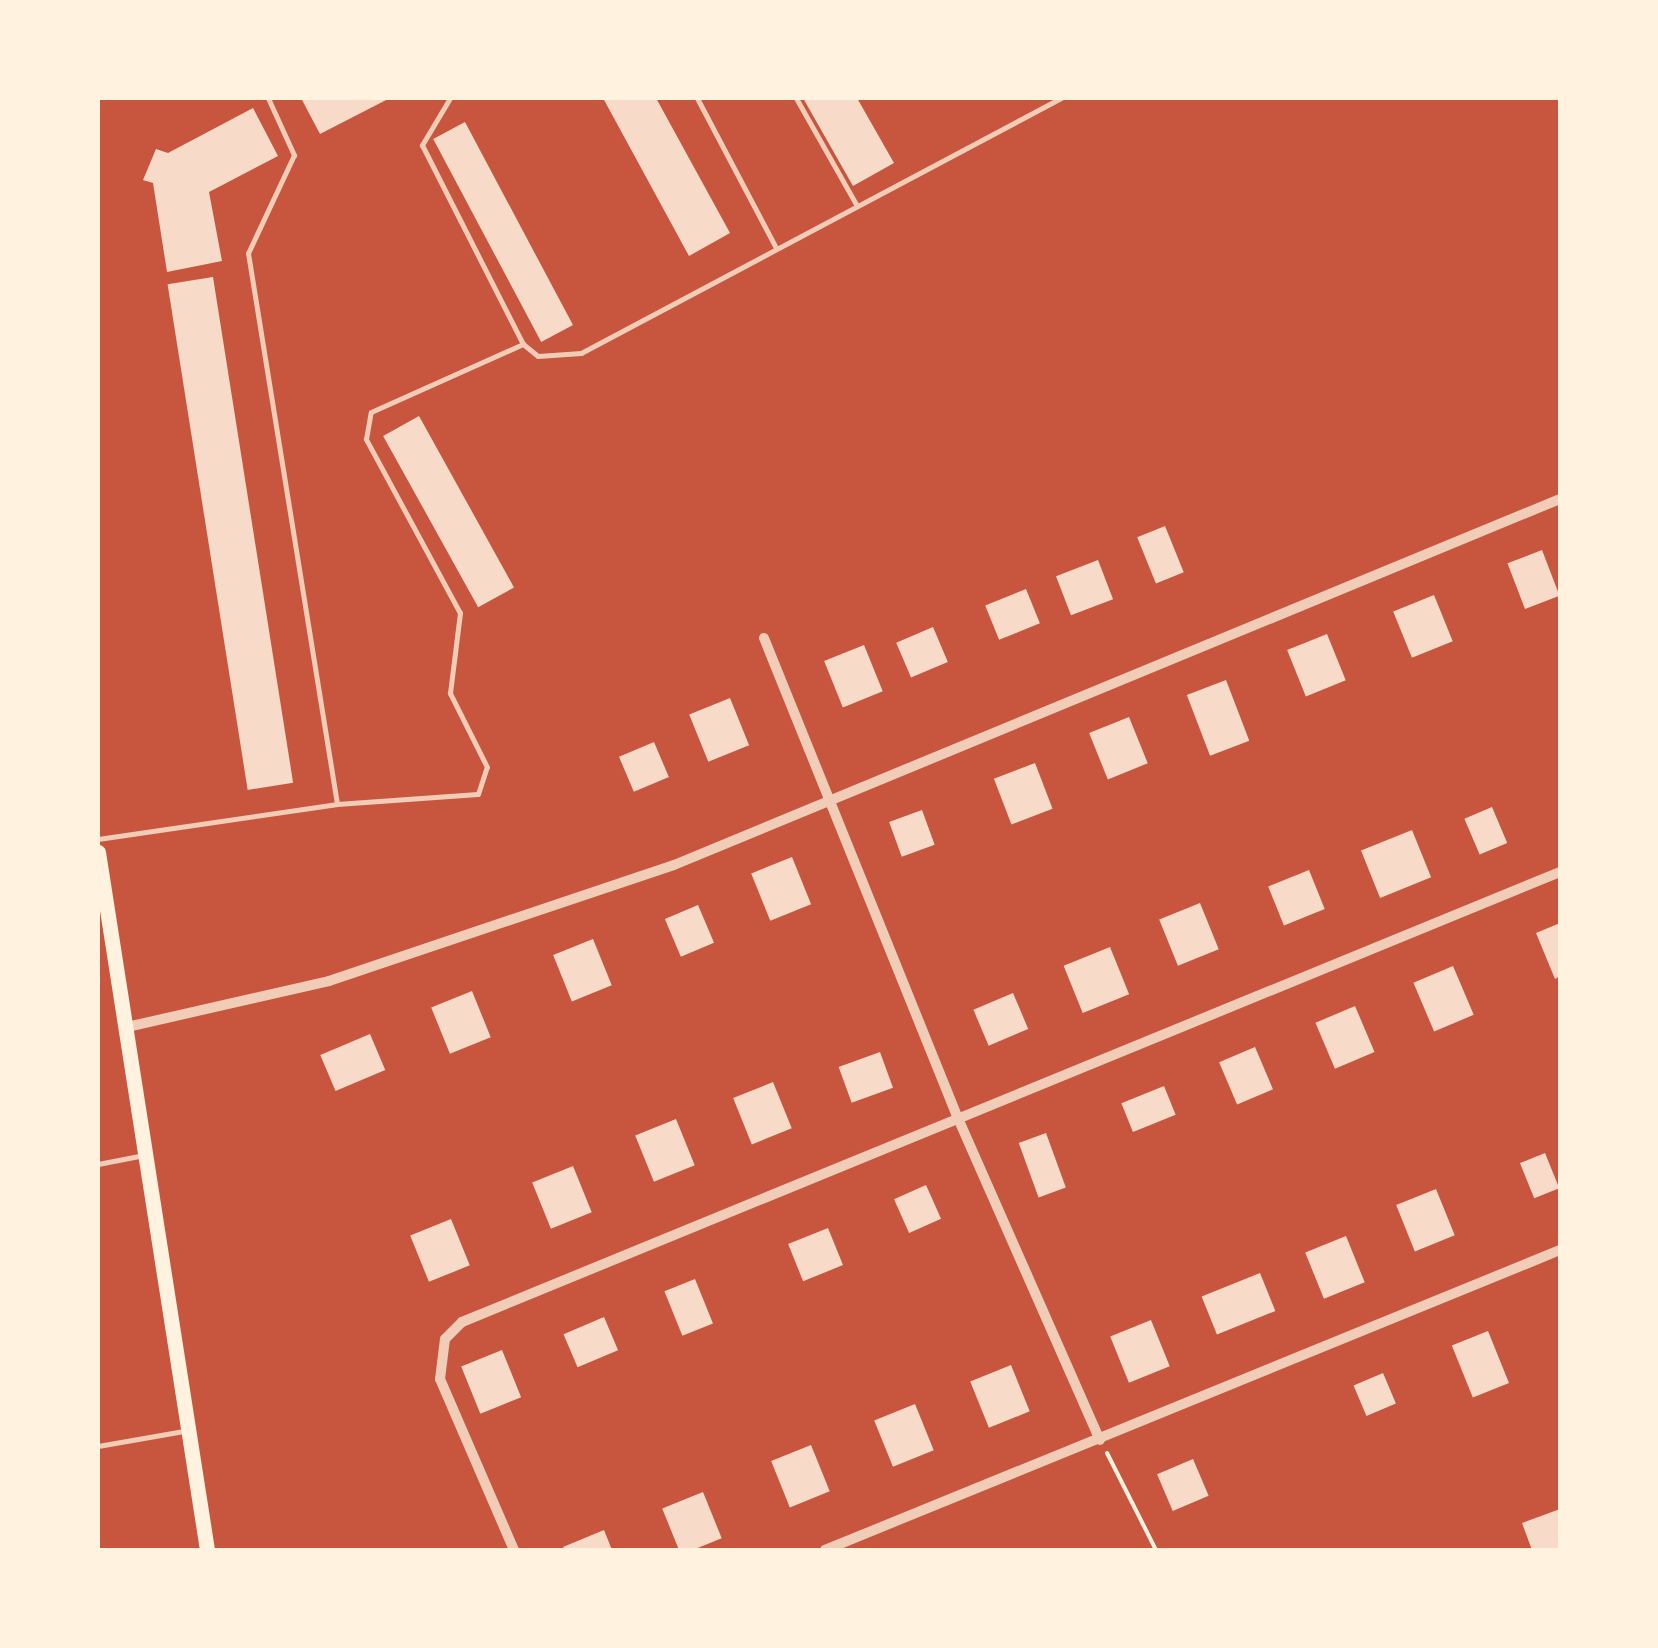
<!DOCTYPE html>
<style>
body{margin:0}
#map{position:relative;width:1658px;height:1648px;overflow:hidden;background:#c8553d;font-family:Overpass,sans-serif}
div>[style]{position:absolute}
.building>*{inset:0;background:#f7dbc8;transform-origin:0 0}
.path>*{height:4px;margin:-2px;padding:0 2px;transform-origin:2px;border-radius:2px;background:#fff3e0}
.service>*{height:5px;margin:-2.5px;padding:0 2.5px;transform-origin:2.5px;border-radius:2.5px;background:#f1ccb7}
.minor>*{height:10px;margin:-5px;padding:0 5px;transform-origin:5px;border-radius:5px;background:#f1ccb7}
.secondary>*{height:15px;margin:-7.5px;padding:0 7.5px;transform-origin:7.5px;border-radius:7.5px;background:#fff3e0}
span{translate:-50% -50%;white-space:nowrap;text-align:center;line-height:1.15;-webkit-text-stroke:10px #fff3e0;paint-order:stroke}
.frame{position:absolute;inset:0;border:100px solid #fff3e0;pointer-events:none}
</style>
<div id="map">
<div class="building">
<div style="clip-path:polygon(301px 98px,390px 98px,320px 134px)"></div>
<div style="clip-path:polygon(603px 98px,656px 98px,730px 233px,689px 256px)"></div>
<div style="clip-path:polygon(803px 98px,857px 98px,894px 163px,853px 186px)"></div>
<div style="clip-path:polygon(253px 108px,278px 156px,209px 192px,222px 261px,167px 272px,153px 183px,143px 180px,156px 149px,168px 153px)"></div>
<div style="left:465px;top:122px;width:230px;height:36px;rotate:62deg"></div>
<div style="left:213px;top:277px;width:512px;height:46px;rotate:81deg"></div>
<div style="left:419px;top:416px;width:196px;height:41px;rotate:61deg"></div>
<div style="left:1165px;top:526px;width:50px;height:30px;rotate:68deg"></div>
<div style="left:1542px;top:550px;width:49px;height:37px;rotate:69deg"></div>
<div style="left:1098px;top:560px;width:42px;height:45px;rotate:69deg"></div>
<div style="left:1026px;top:589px;width:37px;height:44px;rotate:68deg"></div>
<div style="left:1434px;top:595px;width:50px;height:44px;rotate:68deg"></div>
<div style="left:933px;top:627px;width:38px;height:40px;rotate:67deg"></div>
<div style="left:1327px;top:634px;width:50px;height:43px;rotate:68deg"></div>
<div style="left:864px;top:645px;width:50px;height:43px;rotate:68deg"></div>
<div style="left:1226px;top:680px;width:65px;height:42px;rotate:69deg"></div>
<div style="left:730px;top:698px;width:51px;height:44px;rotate:68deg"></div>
<div style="left:1129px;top:717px;width:50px;height:43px;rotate:68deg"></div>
<div style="left:654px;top:742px;width:38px;height:38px;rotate:67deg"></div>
<div style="left:1035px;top:763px;width:49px;height:44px;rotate:69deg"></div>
<div style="left:1492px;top:807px;width:39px;height:30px;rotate:67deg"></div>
<div style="left:922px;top:810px;width:37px;height:35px;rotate:70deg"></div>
<div style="left:1412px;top:830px;width:51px;height:55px;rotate:68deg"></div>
<div style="left:792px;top:857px;width:51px;height:44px;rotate:68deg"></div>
<div style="left:1309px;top:870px;width:42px;height:44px;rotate:68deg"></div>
<div style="left:1200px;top:903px;width:50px;height:44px;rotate:68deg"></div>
<div style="left:698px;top:905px;width:41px;height:36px;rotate:67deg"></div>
<div style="clip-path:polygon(1560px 923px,1560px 976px,1555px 979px,1536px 933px)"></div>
<div style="left:593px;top:939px;width:50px;height:43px;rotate:68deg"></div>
<div style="left:1110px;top:947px;width:51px;height:50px;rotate:68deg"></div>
<div style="left:1453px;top:966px;width:53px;height:43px;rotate:67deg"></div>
<div style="left:472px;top:991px;width:50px;height:44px;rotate:68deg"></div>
<div style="left:1013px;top:993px;width:39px;height:43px;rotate:67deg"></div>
<div style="left:1355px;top:1006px;width:50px;height:43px;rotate:67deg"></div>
<div style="left:370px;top:1034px;width:39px;height:54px;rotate:67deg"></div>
<div style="left:1255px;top:1047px;width:46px;height:39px;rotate:67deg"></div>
<div style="left:880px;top:1052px;width:38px;height:44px;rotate:70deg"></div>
<div style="left:773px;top:1082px;width:50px;height:43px;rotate:68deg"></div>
<div style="left:1164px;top:1086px;width:31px;height:46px;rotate:68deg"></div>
<div style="left:676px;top:1119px;width:50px;height:44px;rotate:68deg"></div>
<div style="left:1046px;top:1133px;width:58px;height:29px;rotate:70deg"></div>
<div style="left:1545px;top:1153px;width:38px;height:27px;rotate:68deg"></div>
<div style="left:573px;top:1166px;width:50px;height:44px;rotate:68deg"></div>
<div style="left:926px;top:1185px;width:37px;height:35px;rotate:66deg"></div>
<div style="left:1436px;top:1189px;width:50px;height:43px;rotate:68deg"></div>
<div style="left:451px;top:1219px;width:50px;height:44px;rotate:68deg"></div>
<div style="left:828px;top:1228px;width:40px;height:43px;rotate:68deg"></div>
<div style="left:1346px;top:1236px;width:50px;height:44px;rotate:68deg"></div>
<div style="left:1260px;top:1273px;width:41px;height:63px;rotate:68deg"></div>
<div style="left:695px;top:1279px;width:48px;height:33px;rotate:68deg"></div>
<div style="left:604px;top:1317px;width:36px;height:44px;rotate:67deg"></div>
<div style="left:1151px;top:1320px;width:50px;height:44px;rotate:68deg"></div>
<div style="left:1488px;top:1331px;width:56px;height:39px;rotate:68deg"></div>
<div style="left:502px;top:1350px;width:51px;height:44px;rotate:68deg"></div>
<div style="left:1011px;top:1365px;width:50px;height:44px;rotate:68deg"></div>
<div style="left:1383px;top:1373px;width:33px;height:32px;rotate:67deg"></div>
<div style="left:915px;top:1404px;width:50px;height:44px;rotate:68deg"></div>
<div style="left:811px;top:1445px;width:50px;height:43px;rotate:68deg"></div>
<div style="left:1193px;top:1459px;width:40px;height:39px;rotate:67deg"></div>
<div style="left:703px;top:1492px;width:50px;height:44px;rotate:68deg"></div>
<div style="clip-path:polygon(1560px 1509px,1560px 1550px,1532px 1550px,1522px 1523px)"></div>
<div style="clip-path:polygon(604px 1530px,612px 1550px,565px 1550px,563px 1547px)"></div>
</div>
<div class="path">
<div style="left:1107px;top:1453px;width:109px;rotate:63.2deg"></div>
</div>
<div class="service">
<div style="left:268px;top:98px;width:63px;rotate:65.5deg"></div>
<div style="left:294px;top:155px;width:108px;rotate:115.1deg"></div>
<div style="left:248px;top:253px;width:558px;rotate:80.82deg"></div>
<div style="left:450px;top:98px;width:55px;rotate:120.8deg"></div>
<div style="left:422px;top:145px;width:223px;rotate:63.1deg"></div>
<div style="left:523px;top:344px;width:19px;rotate:39deg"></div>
<div style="left:538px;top:356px;width:43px;rotate:-4deg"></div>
<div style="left:581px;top:353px;width:544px;rotate:-27.98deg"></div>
<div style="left:697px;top:98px;width:170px;rotate:62.2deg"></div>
<div style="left:796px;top:98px;width:124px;rotate:60.5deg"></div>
<div style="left:98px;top:839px;width:242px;rotate:-8.3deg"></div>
<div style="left:337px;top:804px;width:141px;rotate:-4.1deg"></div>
<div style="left:478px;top:794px;width:28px;rotate:-72deg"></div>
<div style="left:487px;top:767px;width:83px;rotate:-116.6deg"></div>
<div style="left:450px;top:693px;width:81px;rotate:-82.9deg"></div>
<div style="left:460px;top:613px;width:198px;rotate:-118.4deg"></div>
<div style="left:366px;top:439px;width:27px;rotate:-80deg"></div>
<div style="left:371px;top:412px;width:167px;rotate:-24.1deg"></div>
<div style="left:98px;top:1164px;width:47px;rotate:-11.1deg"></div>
<div style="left:98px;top:1446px;width:87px;rotate:-9.9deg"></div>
</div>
<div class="minor">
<div style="left:764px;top:638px;width:515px;rotate:68.01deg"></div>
<div style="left:957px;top:1116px;width:354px;rotate:66.2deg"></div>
<div style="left:127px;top:1027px;width:207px;rotate:-12.8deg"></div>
<div style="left:329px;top:981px;width:364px;rotate:-18.6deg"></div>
<div style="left:674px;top:865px;width:959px;rotate:-22.45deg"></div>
<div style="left:514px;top:1550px;width:186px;rotate:-113.4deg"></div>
<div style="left:440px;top:1379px;width:40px;rotate:-82.9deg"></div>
<div style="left:445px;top:1339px;width:24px;rotate:-45deg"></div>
<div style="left:462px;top:1322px;width:1187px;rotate:-22.29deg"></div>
<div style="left:825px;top:1550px;width:794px;rotate:-22.2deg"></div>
</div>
<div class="secondary">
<div style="left:98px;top:852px;width:706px;rotate:81.12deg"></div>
</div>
<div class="frame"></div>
</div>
